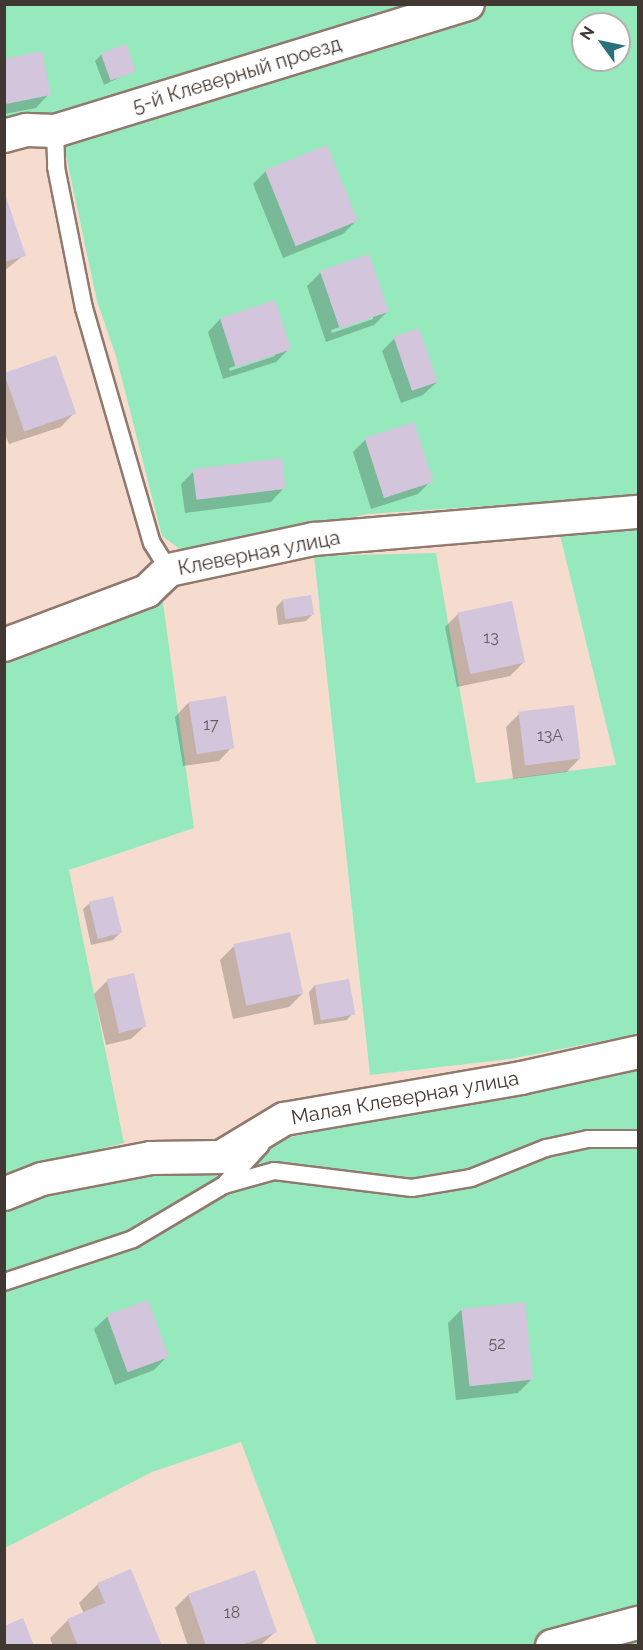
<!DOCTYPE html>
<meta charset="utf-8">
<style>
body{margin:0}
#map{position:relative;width:643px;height:1650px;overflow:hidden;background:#f6dccf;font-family:Raleway,sans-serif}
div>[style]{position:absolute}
.green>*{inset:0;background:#96e9bd}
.shadow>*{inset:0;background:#0003}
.building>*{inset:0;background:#d2c5dc;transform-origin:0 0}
.roads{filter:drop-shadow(2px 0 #90796d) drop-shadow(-2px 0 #90796d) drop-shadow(0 2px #90796d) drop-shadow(0 -2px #90796d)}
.lane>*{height:16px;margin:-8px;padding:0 8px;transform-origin:8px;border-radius:8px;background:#fff}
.street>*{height:32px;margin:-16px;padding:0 16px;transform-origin:16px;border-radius:16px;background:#fff}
span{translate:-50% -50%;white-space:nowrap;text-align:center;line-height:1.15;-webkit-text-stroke:4.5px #fff;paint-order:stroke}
.number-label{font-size:16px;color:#665b5d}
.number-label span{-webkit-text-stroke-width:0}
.street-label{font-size:20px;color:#423833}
.frame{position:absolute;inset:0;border:6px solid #423833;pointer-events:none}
.north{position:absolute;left:571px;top:12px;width:60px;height:60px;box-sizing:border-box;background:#fff;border:2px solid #b3afad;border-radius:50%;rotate:303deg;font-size:16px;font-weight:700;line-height:24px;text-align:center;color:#423833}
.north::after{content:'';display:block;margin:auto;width:21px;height:27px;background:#29717c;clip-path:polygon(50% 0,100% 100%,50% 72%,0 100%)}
</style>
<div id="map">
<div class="green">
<div style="clip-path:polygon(evenodd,5px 5px,638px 5px,638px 496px,368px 514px,184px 552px,162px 536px,116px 356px,97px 301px,67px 160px,53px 114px,5px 121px,5px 5px,583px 24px,619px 24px,619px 60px,583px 60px,583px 24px)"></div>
<div style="clip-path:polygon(638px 530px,638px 1034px,510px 1059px,370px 1075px,314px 556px,436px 553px,476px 783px,616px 765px,560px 535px)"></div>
<div style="clip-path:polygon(162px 596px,194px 828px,69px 870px,124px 1143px,35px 1165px,5px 1177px,5px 661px,146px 609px)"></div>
<div style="clip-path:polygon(638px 1069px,638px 1645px,317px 1645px,241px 1442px,152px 1472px,5px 1548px,5px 1211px,50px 1193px,161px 1173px,220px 1170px,291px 1137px,524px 1088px)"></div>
</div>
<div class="shadow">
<div style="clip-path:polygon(102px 54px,134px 70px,104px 85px,95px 61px)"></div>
<div style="clip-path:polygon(4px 61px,49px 94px,36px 108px,4px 114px)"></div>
<div style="clip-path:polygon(266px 171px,356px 221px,343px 234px,283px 258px,253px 184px)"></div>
<div style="clip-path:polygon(4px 195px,24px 255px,4px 271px)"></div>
<div style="clip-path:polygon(evenodd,320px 273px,387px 312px,374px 325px,326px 342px,307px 286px,320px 273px,373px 316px,373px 319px,332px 333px,331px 330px,373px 316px)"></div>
<div style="clip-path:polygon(evenodd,221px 318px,289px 349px,276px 362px,223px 379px,208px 332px,221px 318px,275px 353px,275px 356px,230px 371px,229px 368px,275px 353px)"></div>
<div style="clip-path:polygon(395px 338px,437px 382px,423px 395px,401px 403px,382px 351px)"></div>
<div style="clip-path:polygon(4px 375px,74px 413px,61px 427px,9px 444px,4px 431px)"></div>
<div style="clip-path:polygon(366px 439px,431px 481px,418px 494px,371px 509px,353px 452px)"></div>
<div style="clip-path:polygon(194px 471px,284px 488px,271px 502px,185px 513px,181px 484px)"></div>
<div style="clip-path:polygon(283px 600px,313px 614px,306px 621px,278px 625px,276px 607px)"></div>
<div style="clip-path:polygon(458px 614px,523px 663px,510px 676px,457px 687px,445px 627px)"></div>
<div style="clip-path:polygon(188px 703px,232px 747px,219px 761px,183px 766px,175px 717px)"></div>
<div style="clip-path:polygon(519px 714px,580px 758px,567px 772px,513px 779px,506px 727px)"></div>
<div style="clip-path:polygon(90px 903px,120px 933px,113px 940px,91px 945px,83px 909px)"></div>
<div style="clip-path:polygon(233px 947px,302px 994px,289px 1007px,233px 1019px,220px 960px)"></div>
<div style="clip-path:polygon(108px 980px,145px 1026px,131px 1039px,106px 1045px,94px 994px)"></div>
<div style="clip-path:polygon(315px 985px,353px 1013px,347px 1020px,314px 1025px,309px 992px)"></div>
<div style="clip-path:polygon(461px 1310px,531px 1380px,518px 1393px,456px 1400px,448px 1323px)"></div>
<div style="clip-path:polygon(108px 1316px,168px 1356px,154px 1370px,115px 1385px,94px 1329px)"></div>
<div style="clip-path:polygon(254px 1571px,276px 1631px,260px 1646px,188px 1646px,175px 1608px,188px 1595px)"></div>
<div style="clip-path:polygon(98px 1584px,161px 1646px,53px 1646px,50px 1638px,68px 1620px,84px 1614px,79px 1603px)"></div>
</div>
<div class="building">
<div style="left:126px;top:44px;width:29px;height:27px;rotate:70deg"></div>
<div style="clip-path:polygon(42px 51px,51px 95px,6px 104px,4px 59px)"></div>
<div style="left:327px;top:145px;width:82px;height:67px;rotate:68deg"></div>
<div style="clip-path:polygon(4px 191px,26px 256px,4px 262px)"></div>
<div style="left:369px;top:254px;width:61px;height:52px;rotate:71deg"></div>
<div style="left:275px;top:300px;width:52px;height:58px;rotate:72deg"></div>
<div style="left:419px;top:328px;width:57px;height:27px;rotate:71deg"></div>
<div style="left:56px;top:355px;width:62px;height:55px;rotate:71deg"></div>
<div style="left:414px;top:422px;width:63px;height:52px;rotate:72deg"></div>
<div style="left:282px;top:458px;width:31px;height:90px;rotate:83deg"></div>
<div style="left:311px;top:595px;width:20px;height:29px;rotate:81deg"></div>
<div style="left:512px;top:601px;width:63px;height:56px;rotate:78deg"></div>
<div style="left:226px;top:696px;width:53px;height:38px;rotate:81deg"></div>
<div style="left:574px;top:705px;width:54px;height:56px;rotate:83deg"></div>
<div style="left:113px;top:896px;width:38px;height:25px;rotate:76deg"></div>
<div style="left:290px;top:932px;width:63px;height:58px;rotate:78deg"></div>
<div style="left:134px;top:973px;width:55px;height:28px;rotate:77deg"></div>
<div style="left:349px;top:979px;width:36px;height:35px;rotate:80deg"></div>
<div style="left:148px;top:1300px;width:61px;height:44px;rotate:70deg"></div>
<div style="left:525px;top:1302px;width:78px;height:64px;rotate:84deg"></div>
<div style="clip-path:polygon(131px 1569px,162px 1646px,78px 1646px,67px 1619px,105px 1603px,97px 1583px)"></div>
<div style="clip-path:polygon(255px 1570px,277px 1632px,239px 1646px,206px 1646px,188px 1594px)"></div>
<div style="clip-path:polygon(23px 1618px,34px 1646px,4px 1646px,4px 1626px)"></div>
</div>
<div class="roads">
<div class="lane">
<div style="left:55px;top:131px;width:36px;rotate:88deg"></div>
<div style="left:56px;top:167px;width:144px;rotate:78.8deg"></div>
<div style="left:84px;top:308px;width:245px;rotate:73.9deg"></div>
<div style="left:152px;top:543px;width:32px;rotate:58deg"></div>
<div style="left:224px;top:1185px;width:52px;rotate:-15.6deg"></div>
<div style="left:274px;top:1171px;width:139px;rotate:7deg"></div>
<div style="left:412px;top:1188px;width:60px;rotate:-9.6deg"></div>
<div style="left:471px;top:1178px;width:81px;rotate:-21.8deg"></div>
<div style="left:546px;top:1148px;width:43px;rotate:-12.1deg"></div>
<div style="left:588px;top:1139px;width:50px"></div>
<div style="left:4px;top:1282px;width:136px;rotate:-18.4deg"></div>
<div style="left:133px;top:1239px;width:106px;rotate:-30.7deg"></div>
<div style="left:224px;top:1185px;width:54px;rotate:-47.2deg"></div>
</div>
<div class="street">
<div style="left:4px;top:136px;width:24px;rotate:-15deg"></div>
<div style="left:27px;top:130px;width:28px;rotate:2deg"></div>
<div style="left:55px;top:131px;width:432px;rotate:-17.1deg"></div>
<div style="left:4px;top:645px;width:153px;rotate:-20.7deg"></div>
<div style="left:147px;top:591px;width:30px;rotate:-44deg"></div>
<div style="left:169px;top:570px;width:148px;rotate:-12.1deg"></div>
<div style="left:314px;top:539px;width:325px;rotate:-4.8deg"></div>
<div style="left:4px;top:1194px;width:41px;rotate:-21.5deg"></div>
<div style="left:42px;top:1179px;width:111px;rotate:-10.9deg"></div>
<div style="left:151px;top:1158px;width:70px;rotate:-0.8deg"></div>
<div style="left:221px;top:1157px;width:74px;rotate:-31.1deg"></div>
<div style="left:284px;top:1119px;width:241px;rotate:-9.8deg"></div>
<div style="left:521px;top:1078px;width:120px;rotate:-12.5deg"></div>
<div style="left:552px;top:1646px;width:89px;rotate:-15deg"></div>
</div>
</div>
<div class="number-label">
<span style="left:491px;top:638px">13</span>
<span style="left:211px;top:725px">17</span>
<span style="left:550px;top:736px">13А</span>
<span style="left:497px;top:1344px">52</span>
<span style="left:232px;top:1613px">18</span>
</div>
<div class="street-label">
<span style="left:237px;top:75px;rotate:-17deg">5-й Клеверный проезд</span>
<span style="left:259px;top:553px;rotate:-11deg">Клеверная улица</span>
<span style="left:405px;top:1098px;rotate:-10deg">Малая Клеверная улица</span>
</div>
<div class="frame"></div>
<div class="north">N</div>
</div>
